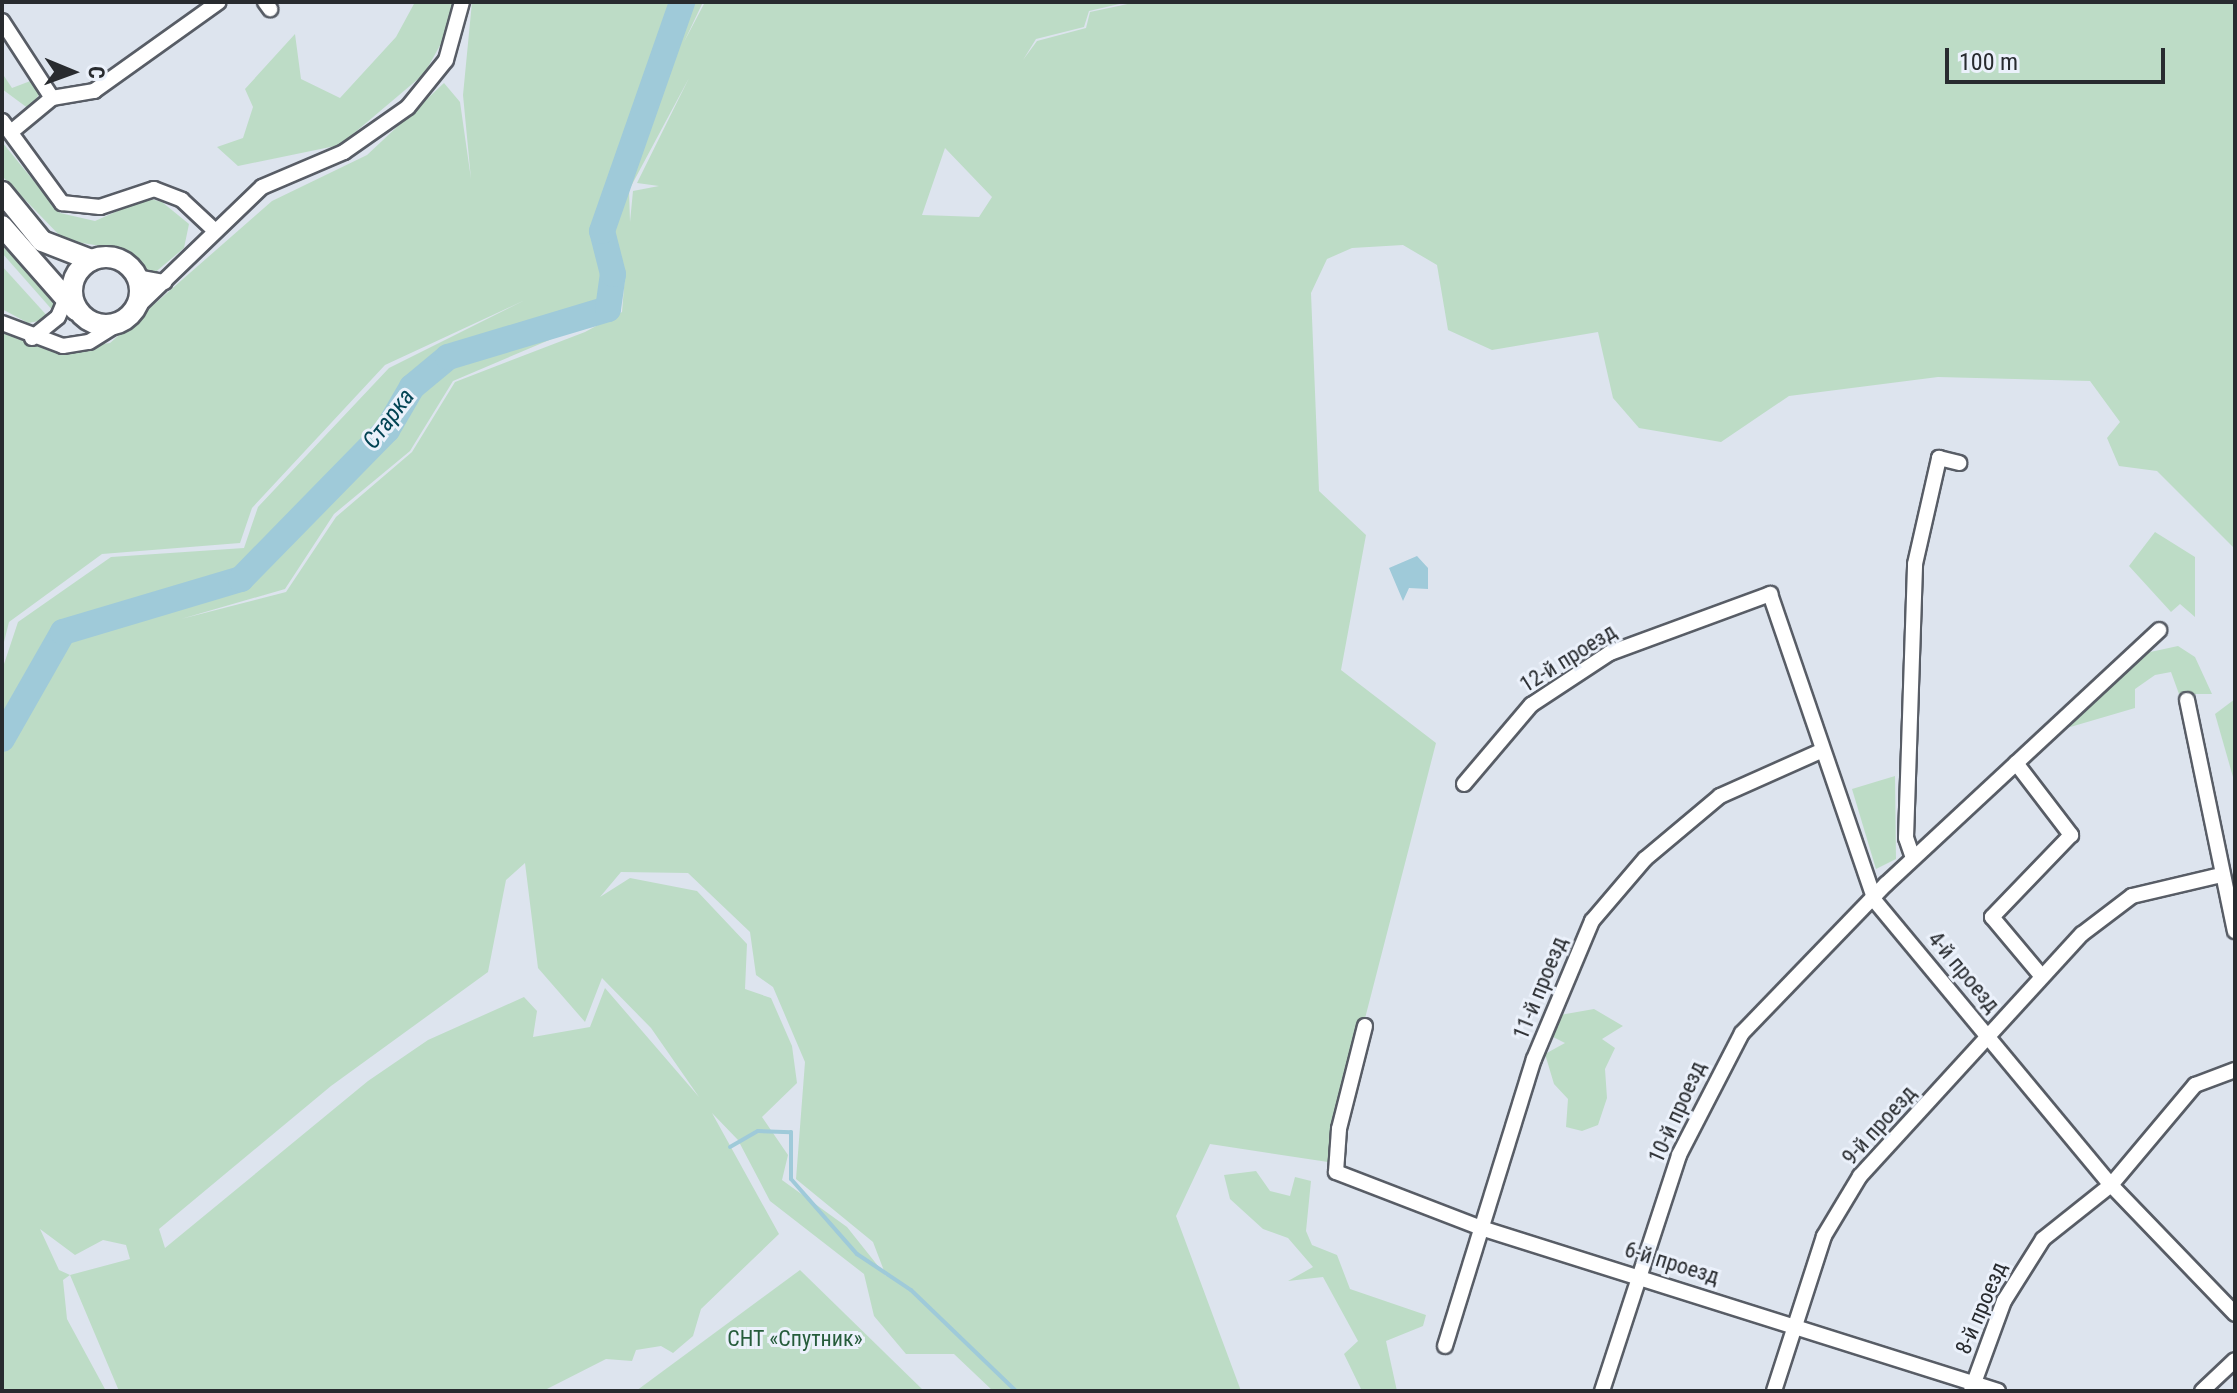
<!DOCTYPE html>
<meta charset="utf-8">
<style>
body{margin:0}
#map{position:relative;width:2237px;height:1393px;overflow:hidden;background:#dde4ee;font-family:"Roboto Condensed",sans-serif}
div>[style]{position:absolute}
.green>*{inset:0;background:#bddcc6}
.water>*{inset:0;background:#9fcad9}
.stream>*{height:4px;margin:-2px;padding:0 2px;transform-origin:2px;border-radius:2px;background:#9fcad9}
.river>*{height:26px;margin:-13px;padding:0 13px;transform-origin:13px;border-radius:13px;background:#9fcad9}
.roads{filter:drop-shadow(2px 0 #585d66) drop-shadow(-2px 0 #585d66) drop-shadow(0 2px #585d66) drop-shadow(0 -2px #585d66)}
.street>*{height:14px;margin:-7px;padding:0 7px;transform-origin:7px;border-radius:7px;background:#fff}
.secondary>*{height:20px;margin:-10px;padding:0 10px;transform-origin:10px;border-radius:10px;background:#fff}
.secondary>.ring{margin:-10px;padding:0;box-sizing:content-box;background:none;border:20px solid #fff;border-radius:50%}
span{translate:-50% -50%;white-space:nowrap;text-align:center;line-height:1.15;-webkit-text-stroke:6px #ebf1fb;paint-order:stroke}
.street-label{font-size:22px;color:#282b2f}
.park-label{font-size:22px;color:#265c3b}
.water-label{font-size:24px;color:#034454;font-style:italic}
.frame{position:absolute;inset:0;border:4px solid #282b2f;pointer-events:none}
.north{position:absolute;left:32px;top:32px;width:80px;height:80px;-webkit-text-stroke:6px #ebf1fb;paint-order:stroke;rotate:91deg;font-size:22px;font-weight:700;line-height:32px;text-align:center;color:#282b2f}
.north::after{content:'';display:block;margin:auto;width:28px;height:36px;background:#282b2f;clip-path:polygon(50% 0,100% 100%,50% 72%,0 100%)}
.scale{position:absolute;left:1945px;top:48px;width:220px;height:36px;box-sizing:border-box;border:4px solid #282b2f;border-top:0;padding-left:10px;font-size:24px;line-height:28px;white-space:nowrap;color:#282b2f;-webkit-text-stroke:6px #ebf1fb;paint-order:stroke}
</style>
<div id="map">
<div class="green">
<div style="clip-path:polygon(415px 2px,455px 2px,447px 33px,424px 74px,340px 145px,238px 166px,217px 147px,243px 138px,253px 107px,245px 89px,295px 34px,301px 79px,340px 98px,396px 37px)"></div>
<div style="clip-path:polygon(evenodd,472px 2px,703px 2px,684px 42px,705px 2px,1128px 2px,1089px 11px,1084px 27px,1036px 39px,1023px 60px,1037px 41px,1086px 28px,1090px 12px,1137px 2px,2235px 2px,2235px 549px,2157px 471px,2119px 466px,2107px 438px,2120px 422px,2090px 381px,1938px 377px,1789px 396px,1721px 442px,1639px 428px,1613px 398px,1598px 332px,1492px 350px,1448px 330px,1437px 265px,1403px 245px,1352px 248px,1327px 259px,1311px 293px,1319px 491px,1366px 535px,1341px 670px,1436px 743px,1328px 1162px,1210px 1144px,1176px 1216px,1241px 1391px,993px 1391px,954px 1354px,906px 1354px,874px 1316px,864px 1274px,770px 1201px,738px 1140px,712px 1113px,779px 1234px,701px 1309px,693px 1336px,673px 1353px,661px 1346px,636px 1350px,632px 1361px,606px 1359px,543px 1391px,119px 1391px,70px 1275px,63px 1280px,67px 1319px,106px 1391px,2px 1391px,2px 670px,18px 622px,111px 557px,244px 548px,258px 507px,389px 368px,525px 300px,385px 365px,252px 508px,240px 543px,102px 554px,9px 622px,2px 650px,2px 330px,50px 351px,110px 343px,272px 201px,367px 155px,444px 83px,460px 102px,471px 179px,463px 95px,472px 2px,689px 78px,637px 183px,659px 186px,633px 191px,630px 222px,629px 190px,689px 78px,472px 2px,945px 148px,992px 197px,979px 217px,922px 215px,945px 148px,472px 2px,625px 275px,622px 312px,585px 332px,455px 382px,412px 452px,336px 517px,286px 592px,181px 619px,285px 589px,334px 514px,410px 451px,453px 381px,620px 310px,625px 275px,472px 2px,525px 863px,538px 968px,585px 1022px,602px 978px,651px 1028px,699px 1097px,605px 988px,590px 1027px,533px 1037px,537px 1011px,524px 997px,428px 1040px,368px 1081px,165px 1248px,159px 1229px,331px 1086px,488px 972px,506px 880px,525px 863px,472px 2px,621px 872px,688px 873px,750px 932px,756px 975px,773px 987px,805px 1062px,796px 1179px,873px 1242px,886px 1276px,847px 1227px,782px 1180px,788px 1155px,762px 1117px,797px 1083px,792px 1046px,771px 998px,745px 989px,747px 944px,697px 891px,630px 878px,600px 897px,621px 872px,472px 2px,40px 1229px,75px 1255px,103px 1240px,126px 1245px,130px 1259px,70px 1275px,59px 1270px,40px 1229px)"></div>
<div style="clip-path:polygon(2px 73px,12px 88px,33px 80px,40px 93px,29px 109px,2px 89px)"></div>
<div style="clip-path:polygon(2px 142px,60px 213px,95px 221px,147px 198px,162px 202px,189px 224px,184px 248px,152px 275px,119px 249px,64px 240px,2px 176px)"></div>
<div style="clip-path:polygon(2px 239px,54px 302px,54px 312px,2px 253px)"></div>
<div style="clip-path:polygon(2px 266px,50px 319px,28px 323px,2px 309px)"></div>
<div style="clip-path:polygon(2155px 532px,2195px 557px,2195px 617px,2180px 604px,2171px 612px,2129px 566px)"></div>
<div style="clip-path:polygon(2178px 646px,2195px 657px,2212px 694px,2179px 694px,2171px 672px,2155px 675px,2135px 689px,2135px 708px,2060px 730px,2141px 654px)"></div>
<div style="clip-path:polygon(2235px 699px,2235px 784px,2215px 714px)"></div>
<div style="clip-path:polygon(1895px 776px,1896px 859px,1876px 869px,1852px 789px)"></div>
<div style="clip-path:polygon(1594px 1009px,1623px 1026px,1602px 1039px,1615px 1048px,1605px 1069px,1607px 1098px,1598px 1125px,1582px 1131px,1566px 1127px,1568px 1099px,1554px 1084px,1545px 1054px,1565px 1043px,1551px 1036px,1560px 1015px)"></div>
<div style="clip-path:polygon(1256px 1171px,1270px 1191px,1290px 1196px,1295px 1177px,1311px 1181px,1306px 1231px,1312px 1245px,1337px 1255px,1350px 1289px,1426px 1315px,1423px 1326px,1386px 1341px,1397px 1391px,1362px 1391px,1344px 1354px,1358px 1341px,1323px 1277px,1288px 1281px,1313px 1267px,1288px 1238px,1263px 1229px,1230px 1199px,1224px 1175px)"></div>
<div style="clip-path:polygon(800px 1270px,924px 1391px,636px 1391px)"></div>
</div>
<div class="water">
<div style="clip-path:polygon(1417px 556px,1428px 568px,1428px 589px,1409px 588px,1403px 601px,1389px 568px)"></div>
</div>
<div class="stream">
<div style="left:730px;top:1147px;width:32px;rotate:-30deg"></div>
<div style="left:758px;top:1131px;width:33px;rotate:2deg"></div>
<div style="left:791px;top:1132px;width:47px;rotate:90deg"></div>
<div style="left:791px;top:1179px;width:100px;rotate:48.7deg"></div>
<div style="left:857px;top:1254px;width:65px;rotate:33.7deg"></div>
<div style="left:911px;top:1290px;width:146px;rotate:43.9deg"></div>
</div>
<div class="river">
<div style="left:2px;top:739px;width:123px;rotate:-60.3deg"></div>
<div style="left:63px;top:632px;width:186px;rotate:-16.6deg"></div>
<div style="left:241px;top:579px;width:209px;rotate:-45.6deg"></div>
<div style="left:387px;top:430px;width:50px;rotate:-59.8deg"></div>
<div style="left:412px;top:387px;width:47px;rotate:-39.8deg"></div>
<div style="left:448px;top:357px;width:167px;rotate:-16.7deg"></div>
<div style="left:608px;top:309px;width:35px;rotate:-82deg"></div>
<div style="left:613px;top:274px;width:44px;rotate:-104.3deg"></div>
<div style="left:602px;top:231px;width:243px;rotate:-70.7deg"></div>
</div>
<div class="roads">
<div class="street">
<div style="left:265px;top:2px;width:9px;rotate:54deg"></div>
<div style="left:2px;top:21px;width:92px;rotate:57deg"></div>
<div style="left:52px;top:98px;width:53px;rotate:140.3deg"></div>
<div style="left:52px;top:98px;width:43px;rotate:-9.5deg"></div>
<div style="left:94px;top:91px;width:153px;rotate:-35.5deg"></div>
<div style="left:2px;top:121px;width:102px;rotate:53.8deg"></div>
<div style="left:62px;top:203px;width:38px;rotate:6deg"></div>
<div style="left:100px;top:207px;width:57px;rotate:-18.4deg"></div>
<div style="left:154px;top:189px;width:30px;rotate:21deg"></div>
<div style="left:182px;top:200px;width:42px;rotate:43.1deg"></div>
<div style="left:136px;top:277px;width:29px;rotate:10deg"></div>
<div style="left:132px;top:312px;width:180px;rotate:-43.9deg"></div>
<div style="left:262px;top:187px;width:89px;rotate:-23.1deg"></div>
<div style="left:344px;top:152px;width:78px;rotate:-35.1deg"></div>
<div style="left:408px;top:107px;width:60px;rotate:-51deg"></div>
<div style="left:446px;top:60px;width:60px;rotate:-74.6deg"></div>
<div style="left:2px;top:323px;width:65px;rotate:20.7deg"></div>
<div style="left:63px;top:346px;width:26px;rotate:-9deg"></div>
<div style="left:89px;top:342px;width:40px;rotate:-32deg"></div>
<div style="left:32px;top:338px;width:33px;rotate:-39deg"></div>
<div style="left:58px;top:317px;width:39px;rotate:-67deg"></div>
<div style="left:2187px;top:700px;width:236px;rotate:78.3deg"></div>
<div style="left:2016px;top:763px;width:91px;rotate:52.6deg"></div>
<div style="left:2071px;top:835px;width:114px;rotate:133.9deg"></div>
<div style="left:1992px;top:917px;width:73px;rotate:50deg"></div>
<div style="left:1464px;top:784px;width:104px;rotate:-49.7deg"></div>
<div style="left:1531px;top:705px;width:95px;rotate:-33.4deg"></div>
<div style="left:1610px;top:653px;width:171px;rotate:-20.2deg"></div>
<div style="left:1770px;top:594px;width:324px;rotate:71.1deg"></div>
<div style="left:1875px;top:901px;width:369px;rotate:50.3deg"></div>
<div style="left:2111px;top:1185px;width:179px;rotate:46.1deg"></div>
<div style="left:1913px;top:858px;width:21px;rotate:-109deg"></div>
<div style="left:1906px;top:838px;width:274px;rotate:-88.1deg"></div>
<div style="left:1915px;top:564px;width:109px;rotate:-77.2deg"></div>
<div style="left:1939px;top:458px;width:21px;rotate:14deg"></div>
<div style="left:1365px;top:1026px;width:106px;rotate:104.2deg"></div>
<div style="left:1339px;top:1129px;width:43px;rotate:94deg"></div>
<div style="left:1336px;top:1172px;width:155px;rotate:21.1deg"></div>
<div style="left:1481px;top:1228px;width:542px;rotate:17.5deg"></div>
<div style="left:1445px;top:1346px;width:300px;rotate:-72.8deg"></div>
<div style="left:1534px;top:1059px;width:150px;rotate:-67.2deg"></div>
<div style="left:1592px;top:921px;width:82px;rotate:-49.5deg"></div>
<div style="left:1645px;top:859px;width:98px;rotate:-40deg"></div>
<div style="left:1720px;top:796px;width:108px;rotate:-24deg"></div>
<div style="left:1602px;top:1391px;width:248px;rotate:-71.9deg"></div>
<div style="left:1679px;top:1155px;width:137px;rotate:-62.7deg"></div>
<div style="left:1742px;top:1033px;width:207px;rotate:-46deg"></div>
<div style="left:1886px;top:884px;width:373px;rotate:-42.9deg"></div>
<div style="left:1774px;top:1391px;width:163px;rotate:-72.1deg"></div>
<div style="left:1824px;top:1236px;width:70px;rotate:-59deg"></div>
<div style="left:1860px;top:1176px;width:328px;rotate:-47.5deg"></div>
<div style="left:2082px;top:934px;width:63px;rotate:-37.2deg"></div>
<div style="left:2132px;top:896px;width:91px;rotate:-13.3deg"></div>
<div style="left:1971px;top:1391px;width:96px;rotate:-69.9deg"></div>
<div style="left:2004px;top:1301px;width:73px;rotate:-57.8deg"></div>
<div style="left:2043px;top:1239px;width:87px;rotate:-38.5deg"></div>
<div style="left:2111px;top:1185px;width:131px;rotate:-50deg"></div>
<div style="left:2195px;top:1085px;width:43px;rotate:-20.6deg"></div>
<div style="left:2202px;top:1391px;width:45px;rotate:-43.2deg"></div>
</div>
<div class="secondary">
<div style="left:2px;top:192px;width:63px;rotate:50.8deg"></div>
<div style="left:42px;top:241px;width:53px;rotate:21.2deg"></div>
<div style="left:2px;top:226px;width:112px;rotate:48.6deg"></div>
<div class="ring" style="left:72px;top:257px;width:48px;height:48px"></div>
</div>
</div>
<div class="street-label">
<span style="left:1568px;top:658px;rotate:-32deg">12-й проезд</span>
<span style="left:1964px;top:972px;rotate:50deg">4-й проезд</span>
<span style="left:1540px;top:988px;rotate:-68deg">11-й проезд</span>
<span style="left:1677px;top:1112px;rotate:-66deg">10-й проезд</span>
<span style="left:1879px;top:1125px;rotate:-48deg">9-й проезд</span>
<span style="left:1672px;top:1263px;rotate:17deg">6-й проезд</span>
<span style="left:1981px;top:1308px;rotate:-67deg">8-й проезд</span>
</div>
<div class="park-label">
<span style="left:795px;top:1339px">СНТ «Спутник»</span>
</div>
<div class="water-label">
<span style="left:389px;top:419px;rotate:-53deg">Старка</span>
</div>
<div class="frame"></div>
<div class="north">С</div>
<div class="scale">100 m</div>
</div>
